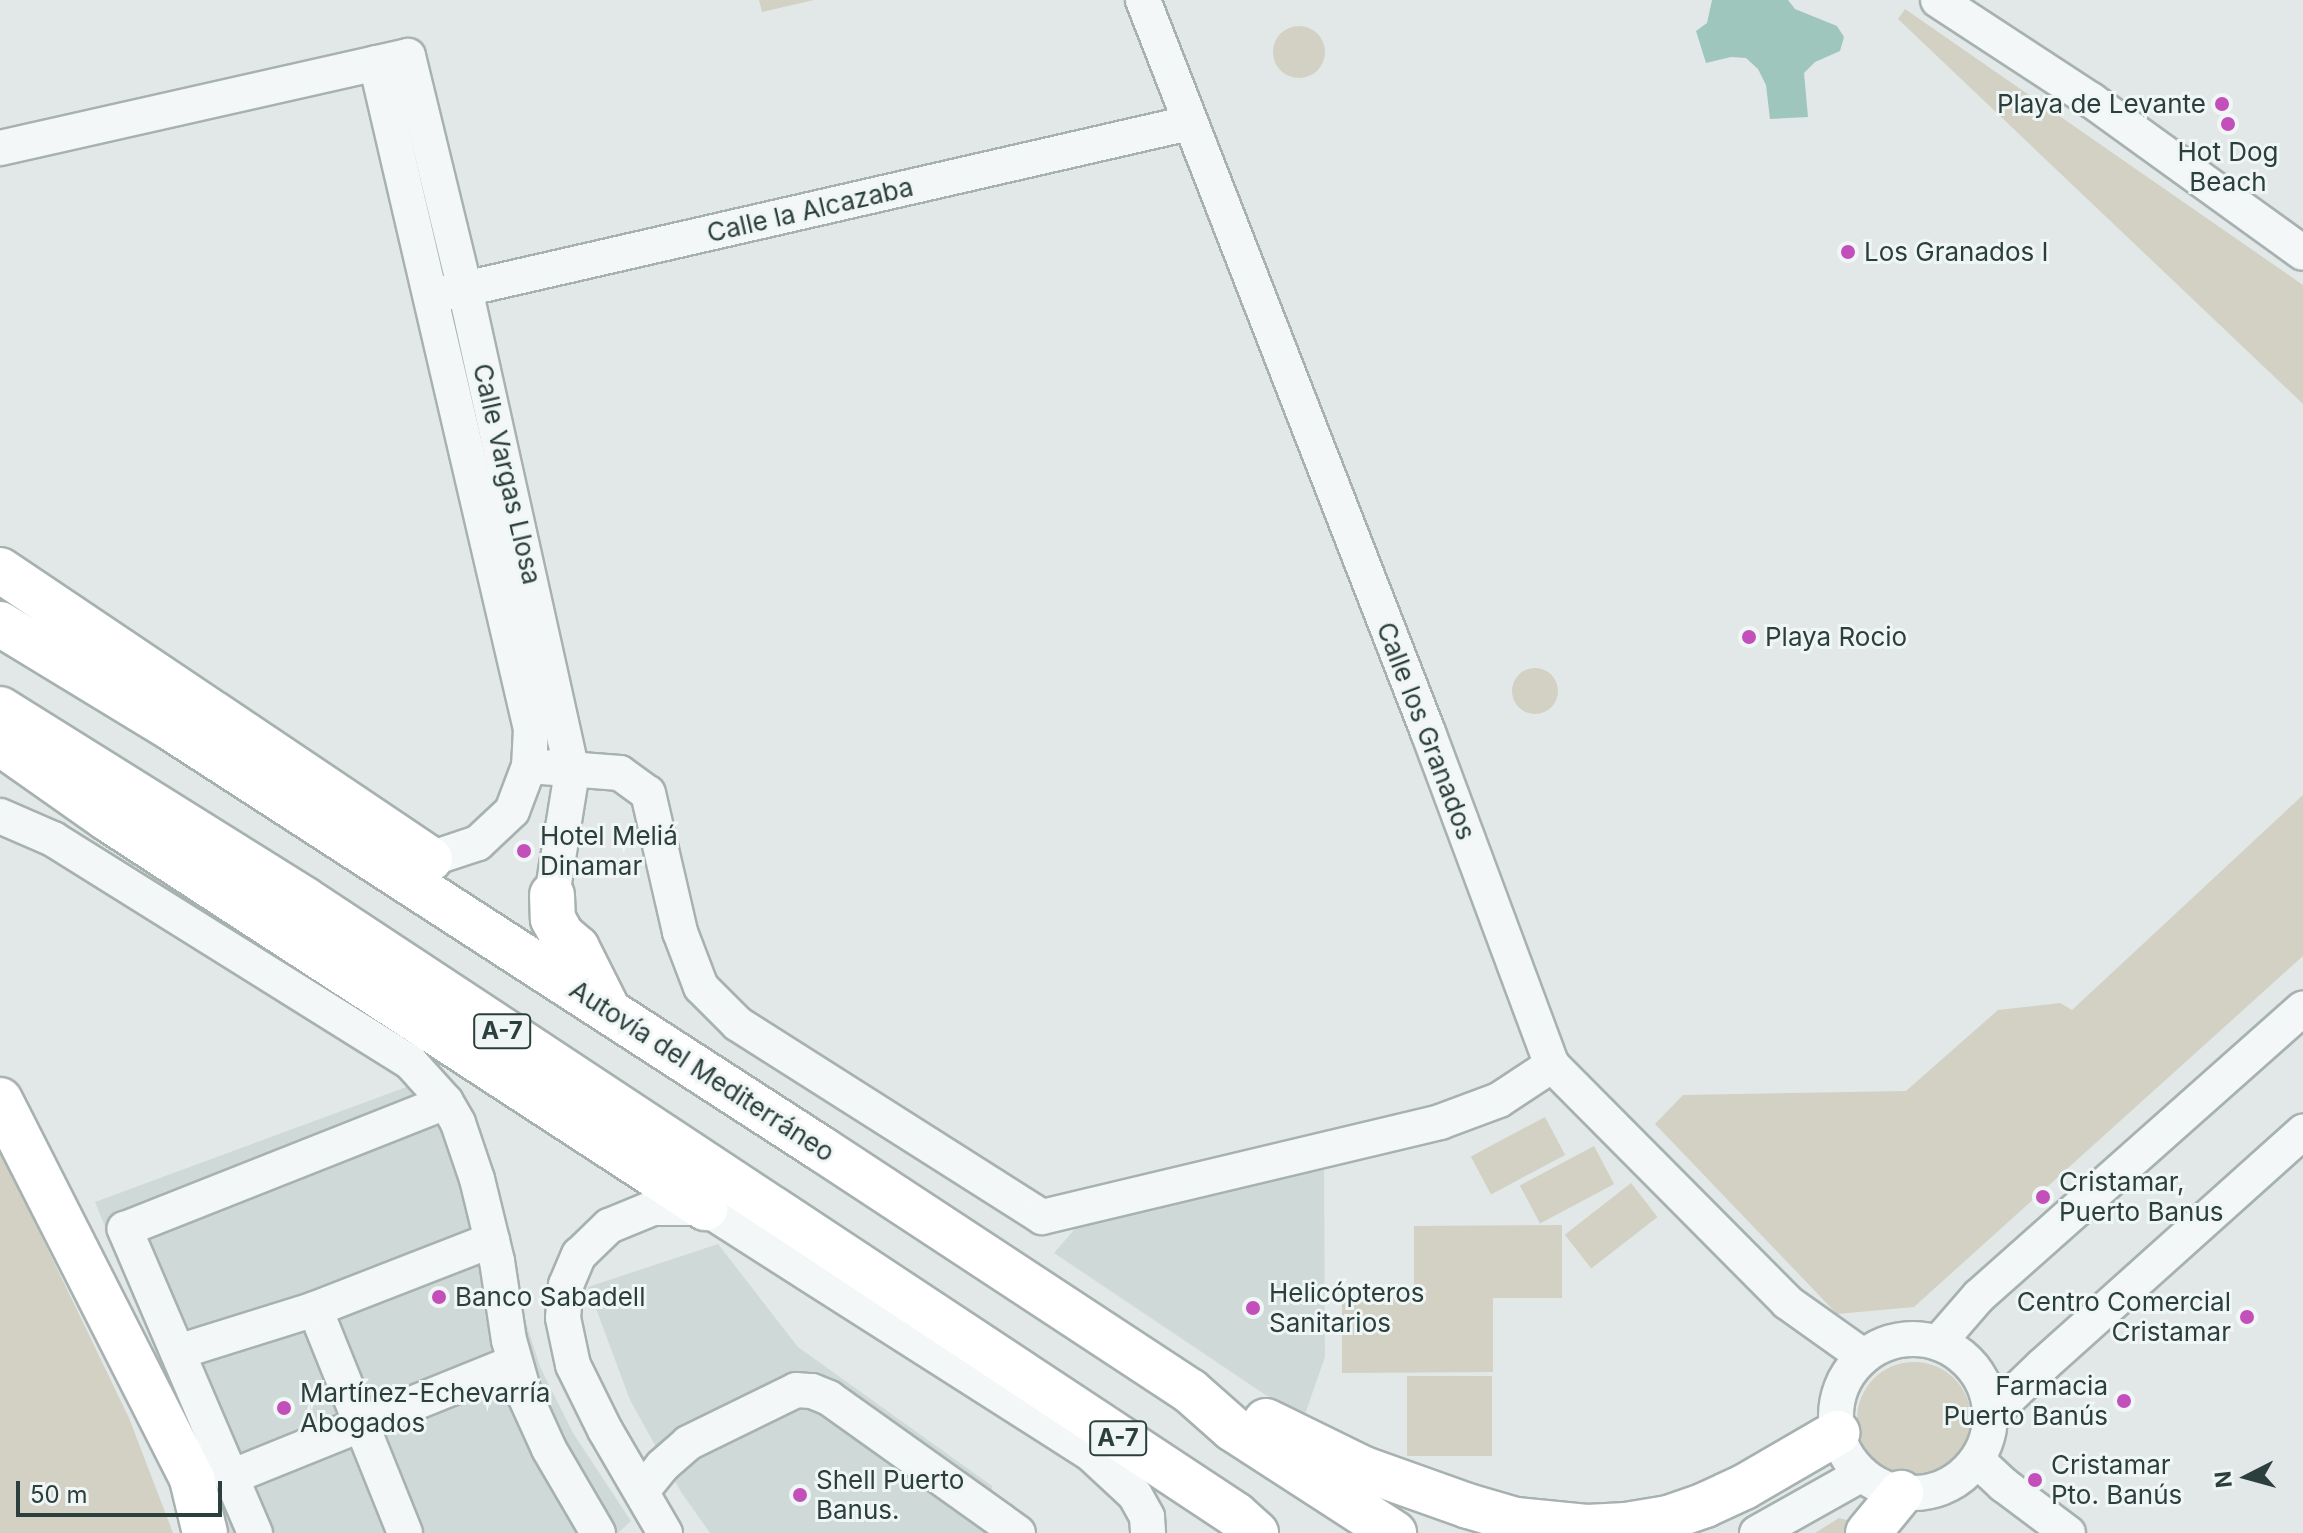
<!DOCTYPE html>
<meta charset="utf-8">
<style>
body{margin:0}
#map{position:relative;width:2303px;height:1533px;overflow:hidden;background:#e1e8e7;font-family:Inter,sans-serif}
div>[style]{position:absolute}
.built>*{inset:0;background:#cfdad8}
.green>*{inset:0;background:#d2d1c3;transform-origin:0 0}
.round{border-radius:50%}
.water>*{inset:0;background:#9fc6bc}
.roads{filter:drop-shadow(2px 0 #a7b2b0) drop-shadow(-2px 0 #a7b2b0) drop-shadow(0 2px #a7b2b0) drop-shadow(0 -2px #a7b2b0)}
.minor>*{height:34px;margin:-17px;padding:0 17px;transform-origin:17px;border-radius:17px;background:#f3f7f7}
.minor>.ring{margin:-17px;padding:0;box-sizing:content-box;background:none;border:34px solid #f3f7f7;border-radius:50%}
.major>*{height:44px;margin:-22px;padding:0 22px;transform-origin:22px;border-radius:22px;background:#fff}
.highway>*{height:44px;margin:-22px;padding:0 22px;transform-origin:22px;border-radius:22px;background:#fff}
.dots>*{width:22px;height:22px;translate:-50% -50%;box-sizing:border-box;border:4px solid #f0f6f5;border-radius:50%}
span{translate:-50% -50%;white-space:nowrap;text-align:center;line-height:1.15;-webkit-text-stroke:6px #f0f6f5;paint-order:stroke}
.shield-label span{padding:2px 6px;background:#f0f6f5;border:2px solid;border-radius:6px;-webkit-text-stroke-width:0}
.shield-label{font-size:24px;color:#2b3f3c;font-weight:700}
.poi-label{font-size:26px;color:#2b3f3c}
.right{translate:-100% -50%;text-align:right}
.left{translate:0 -50%;text-align:left}
.street-label{font-size:26px;color:#2b3f3c}
.north{position:absolute;left:2207px;top:1437px;width:80px;height:80px;-webkit-text-stroke:6px #f0f6f5;paint-order:stroke;rotate:264deg;font-size:22px;font-weight:700;line-height:32px;text-align:center;color:#2b3f3c}
.north::after{content:'';display:block;margin:auto;width:28px;height:36px;background:#2b3f3c;clip-path:polygon(50% 0,100% 100%,50% 72%,0 100%)}
.scale{position:absolute;left:16px;top:1481px;width:206px;height:36px;box-sizing:border-box;border:4px solid #2b3f3c;border-top:0;padding-left:10px;font-size:24px;line-height:28px;white-space:nowrap;color:#2b3f3c;-webkit-text-stroke:6px #f0f6f5;paint-order:stroke}
</style>
<div id="map">
<div class="built">
<div style="clip-path:polygon(439px 1075px,481px 1129px,517px 1294px,540px 1367px,573px 1433px,631px 1521px,618px 1533px,230px 1533px,95px 1202px)"></div>
<div style="clip-path:polygon(1324px 1163px,1325px 1357px,1303px 1420px,1054px 1253px,1081px 1222px)"></div>
<div style="clip-path:polygon(718px 1244px,798px 1347px,992px 1486px,991px 1533px,710px 1533px,681px 1492px,630px 1400px,588px 1287px)"></div>
</div>
<div class="green">
<div style="clip-path:polygon(759px 0,814px 0,762px 12px)"></div>
<div style="clip-path:polygon(1905px 9px,2303px 285px,2303px 404px,1898px 19px)"></div>
<div class="round" style="left:1273px;top:26px;width:52px;height:52px"></div>
<div class="round" style="left:1512px;top:668px;width:46px;height:46px"></div>
<div style="clip-path:polygon(2303px 795px,2303px 956px,1914px 1307px,1837px 1314px,1655px 1124px,1683px 1095px,1906px 1091px,1998px 1010px,2060px 1003px,2072px 1010px)"></div>
<div style="left:1545px;top:1117px;width:43px;height:84px;rotate:62deg"></div>
<div style="left:1594px;top:1146px;width:43px;height:84px;rotate:62deg"></div>
<div style="clip-path:polygon(0 1150px,129px 1418px,173px 1533px,0 1533px)"></div>
<div style="left:1631px;top:1183px;width:43px;height:84px;rotate:52deg"></div>
<div style="clip-path:polygon(1562px 1225px,1562px 1298px,1493px 1298px,1493px 1372px,1342px 1373px,1342px 1299px,1414px 1298px,1414px 1226px)"></div>
<div class="round" style="left:1857px;top:1362px;width:114px;height:114px"></div>
<div style="left:1407px;top:1376px;width:85px;height:80px"></div>
<div style="clip-path:polygon(1839px 1518px,1855px 1522px,1850px 1533px,1815px 1533px)"></div>
</div>
<div class="water">
<div style="clip-path:polygon(1712px 0,1788px 0,1795px 9px,1837px 26px,1844px 37px,1840px 51px,1815px 62px,1804px 73px,1808px 117px,1770px 119px,1766px 85px,1758px 69px,1746px 58px,1731px 57px,1706px 63px,1696px 31px,1707px 23px)"></div>
</div>
<div class="roads">
<div class="minor">
<div style="left:1143px;top:0;width:786px;rotate:68.73deg"></div>
<div style="left:1428px;top:732px;width:355px;rotate:69.6deg"></div>
<div style="left:1552px;top:1065px;width:334px;rotate:45.2deg"></div>
<div style="left:1787px;top:1302px;width:93px;rotate:35.4deg"></div>
<div style="left:1938px;top:0;width:183px;rotate:33.2deg"></div>
<div style="left:2091px;top:100px;width:261px;rotate:35.8deg"></div>
<div style="left:376px;top:63px;width:684px;rotate:76.9deg"></div>
<div style="left:531px;top:729px;width:37px;rotate:93deg"></div>
<div style="left:529px;top:766px;width:48px;rotate:110.7deg"></div>
<div style="left:512px;top:811px;width:47px;rotate:136.7deg"></div>
<div style="left:478px;top:843px;width:51px;rotate:161.6deg"></div>
<div style="left:0;top:148px;width:418px;rotate:-12.7deg"></div>
<div style="left:408px;top:56px;width:240px;rotate:76.3deg"></div>
<div style="left:465px;top:289px;width:495px;rotate:77.5deg"></div>
<div style="left:572px;top:772px;width:125px;rotate:99.2deg"></div>
<div style="left:443px;top:294px;width:765px;rotate:-12.91deg"></div>
<div style="left:529px;top:766px;width:91px;rotate:4.4deg"></div>
<div style="left:620px;top:773px;width:34px;rotate:36deg"></div>
<div style="left:648px;top:793px;width:143px;rotate:77deg"></div>
<div style="left:680px;top:932px;width:59px;rotate:69.1deg"></div>
<div style="left:701px;top:987px;width:52px;rotate:45deg"></div>
<div style="left:738px;top:1024px;width:360px;rotate:32.4deg"></div>
<div style="left:1042px;top:1217px;width:409px;rotate:-13.4deg"></div>
<div style="left:1440px;top:1122px;width:63px;rotate:-20.4deg"></div>
<div style="left:1499px;top:1100px;width:64px;rotate:-33.4deg"></div>
<div style="left:0;top:816px;width:58px;rotate:23.5deg"></div>
<div style="left:53px;top:839px;width:422px;rotate:32deg"></div>
<div style="left:411px;top:1063px;width:52px;rotate:48.1deg"></div>
<div style="left:446px;top:1102px;width:24px;rotate:60deg"></div>
<div style="left:458px;top:1123px;width:59px;rotate:71.3deg"></div>
<div style="left:477px;top:1179px;width:84px;rotate:76.3deg"></div>
<div style="left:497px;top:1261px;width:80px;rotate:81.4deg"></div>
<div style="left:509px;top:1340px;width:58px;rotate:74.1deg"></div>
<div style="left:525px;top:1396px;width:58px;rotate:65.6deg"></div>
<div style="left:549px;top:1449px;width:97px;rotate:59.7deg"></div>
<div style="left:315px;top:1309px;width:241px;rotate:68.1deg"></div>
<div class="ring" style="left:1836px;top:1339px;width:120px;height:120px"></div>
<div style="left:1939px;top:1342px;width:61px;rotate:-49deg"></div>
<div style="left:1979px;top:1296px;width:433px;rotate:-41.6deg"></div>
<div style="left:178px;top:1352px;width:144px;rotate:-17.4deg"></div>
<div style="left:315px;top:1309px;width:190px;rotate:-21.3deg"></div>
<div style="left:1990px;top:1416px;width:72px;rotate:-43.9deg"></div>
<div style="left:2042px;top:1366px;width:351px;rotate:-41.9deg"></div>
<div style="left:1977px;top:1460px;width:37px;rotate:43deg"></div>
<div style="left:2004px;top:1485px;width:80px;rotate:36.9deg"></div>
<div style="left:231px;top:1477px;width:306px;rotate:-22deg"></div>
<div style="left:642px;top:1491px;width:32px;rotate:-51deg"></div>
<div style="left:662px;top:1466px;width:35px;rotate:-41deg"></div>
<div style="left:688px;top:1443px;width:120px;rotate:-26.1deg"></div>
<div style="left:796px;top:1390px;width:16px;rotate:4deg"></div>
<div style="left:812px;top:1391px;width:18px;rotate:22deg"></div>
<div style="left:829px;top:1398px;width:232px;rotate:35.5deg"></div>
<div style="left:255px;top:1533px;width:331px;rotate:-113.2deg"></div>
<div style="left:125px;top:1229px;width:345px;rotate:-21.6deg"></div>
<div style="left:665px;top:1533px;width:119px;rotate:-120.2deg"></div>
<div style="left:605px;top:1430px;width:72px;rotate:-116.2deg"></div>
<div style="left:573px;top:1365px;width:48px;rotate:-102deg"></div>
<div style="left:563px;top:1318px;width:33px;rotate:-85deg"></div>
<div style="left:566px;top:1285px;width:33px;rotate:-67deg"></div>
<div style="left:579px;top:1255px;width:42px;rotate:-44deg"></div>
<div style="left:609px;top:1226px;width:48px;rotate:-22.2deg"></div>
<div style="left:653px;top:1208px;width:52px"></div>
<div style="left:705px;top:1208px;width:458px;rotate:32.5deg"></div>
<div style="left:1091px;top:1454px;width:60px;rotate:43deg"></div>
<div style="left:1135px;top:1495px;width:25px;rotate:61deg"></div>
<div style="left:1147px;top:1517px;width:16px;rotate:86deg"></div>
<div style="left:1757px;top:1533px;width:120px;rotate:-29.3deg"></div>
</div>
<div class="major">
<div style="left:0;top:570px;width:518px;rotate:33.9deg"></div>
<div style="left:0;top:743px;width:132px;rotate:35.1deg"></div>
<div style="left:108px;top:819px;width:713px;rotate:33.09deg"></div>
<div style="left:0;top:1100px;width:425px;rotate:63.1deg"></div>
<div style="left:192px;top:1479px;width:56px;rotate:76.5deg"></div>
</div>
<div class="highway">
<div style="left:0;top:624px;width:204px;rotate:31.3deg"></div>
<div style="left:174px;top:730px;width:773px;rotate:32.91deg"></div>
<div style="left:823px;top:1150px;width:439px;rotate:33.3deg"></div>
<div style="left:1190px;top:1391px;width:57px;rotate:41.5deg"></div>
<div style="left:1233px;top:1429px;width:192px;rotate:32.9deg"></div>
<div style="left:0;top:709px;width:358px;rotate:32deg"></div>
<div style="left:304px;top:899px;width:1117px;rotate:33.46deg"></div>
<div style="left:1236px;top:1515px;width:27px;rotate:42deg"></div>
<div style="left:552px;top:895px;width:24px;rotate:88deg"></div>
<div style="left:553px;top:919px;width:18px;rotate:61deg"></div>
<div style="left:562px;top:935px;width:20px;rotate:41deg"></div>
<div style="left:577px;top:948px;width:69px;rotate:63.4deg"></div>
<div style="left:1266px;top:1421px;width:109px;rotate:26.1deg"></div>
<div style="left:1364px;top:1469px;width:110px;rotate:19.6deg"></div>
<div style="left:1468px;top:1506px;width:50px;rotate:16.3deg"></div>
<div style="left:1516px;top:1520px;width:71px;rotate:5.6deg"></div>
<div style="left:1587px;top:1527px;width:39px;rotate:-3deg"></div>
<div style="left:1626px;top:1525px;width:43px;rotate:-9.5deg"></div>
<div style="left:1668px;top:1518px;width:39px;rotate:-19deg"></div>
<div style="left:1705px;top:1505px;width:43px;rotate:-24.8deg"></div>
<div style="left:1744px;top:1487px;width:108px;rotate:-30.1deg"></div>
<div style="left:1868px;top:1533px;width:52px;rotate:-50.5deg"></div>
</div>
</div>
<div class="dots">
<div style="left:2222px;top:104px;background:#c350ba"></div>
<div style="left:2228px;top:124px;background:#c350ba"></div>
<div style="left:1848px;top:252px;background:#c350ba"></div>
<div style="left:1749px;top:637px;background:#c350ba"></div>
<div style="left:524px;top:851px;background:#c350ba"></div>
<div style="left:2043px;top:1197px;background:#c350ba"></div>
<div style="left:439px;top:1297px;background:#c350ba"></div>
<div style="left:1253px;top:1308px;background:#c350ba"></div>
<div style="left:2247px;top:1317px;background:#c350ba"></div>
<div style="left:2124px;top:1401px;background:#c350ba"></div>
<div style="left:284px;top:1408px;background:#c350ba"></div>
<div style="left:2035px;top:1480px;background:#c350ba"></div>
<div style="left:800px;top:1495px;background:#c350ba"></div>
</div>
<div class="shield-label">
<span style="left:502px;top:1031px">A-7</span>
<span style="left:1118px;top:1438px">A-7</span>
</div>
<div class="poi-label">
<span class="right" style="left:2206px;top:104px">Playa de Levante</span>
<span style="left:2228px;top:167px">Hot Dog<br>Beach</span>
<span class="left" style="left:1864px;top:252px">Los Granados I</span>
<span class="left" style="left:1765px;top:637px">Playa Rocio</span>
<span class="left" style="left:540px;top:851px">Hotel Meliá<br>Dinamar</span>
<span class="left" style="left:2059px;top:1197px">Cristamar,<br>Puerto Banus</span>
<span class="left" style="left:1269px;top:1308px">Helicópteros<br>Sanitarios</span>
<span class="left" style="left:455px;top:1297px">Banco Sabadell</span>
<span class="right" style="left:2231px;top:1317px">Centro Comercial<br>Cristamar</span>
<span class="right" style="left:2108px;top:1401px">Farmacia<br>Puerto Banús</span>
<span class="left" style="left:300px;top:1408px">Martínez-Echevarría<br>Abogados</span>
<span class="left" style="left:2051px;top:1480px">Cristamar<br>Pto. Banús</span>
<span class="left" style="left:816px;top:1495px">Shell Puerto<br>Banus.</span>
</div>
<div class="street-label">
<span style="left:810px;top:210px;rotate:-13deg">Calle la Alcazaba</span>
<span style="left:507px;top:474px;rotate:77deg">Calle Vargas Llosa</span>
<span style="left:1426px;top:731px;rotate:69deg">Calle los Granados</span>
<span style="left:702px;top:1071px;rotate:33deg">Autovía del Mediterráneo</span>
</div>
<div class="north">N</div>
<div class="scale">50 m</div>
</div>
